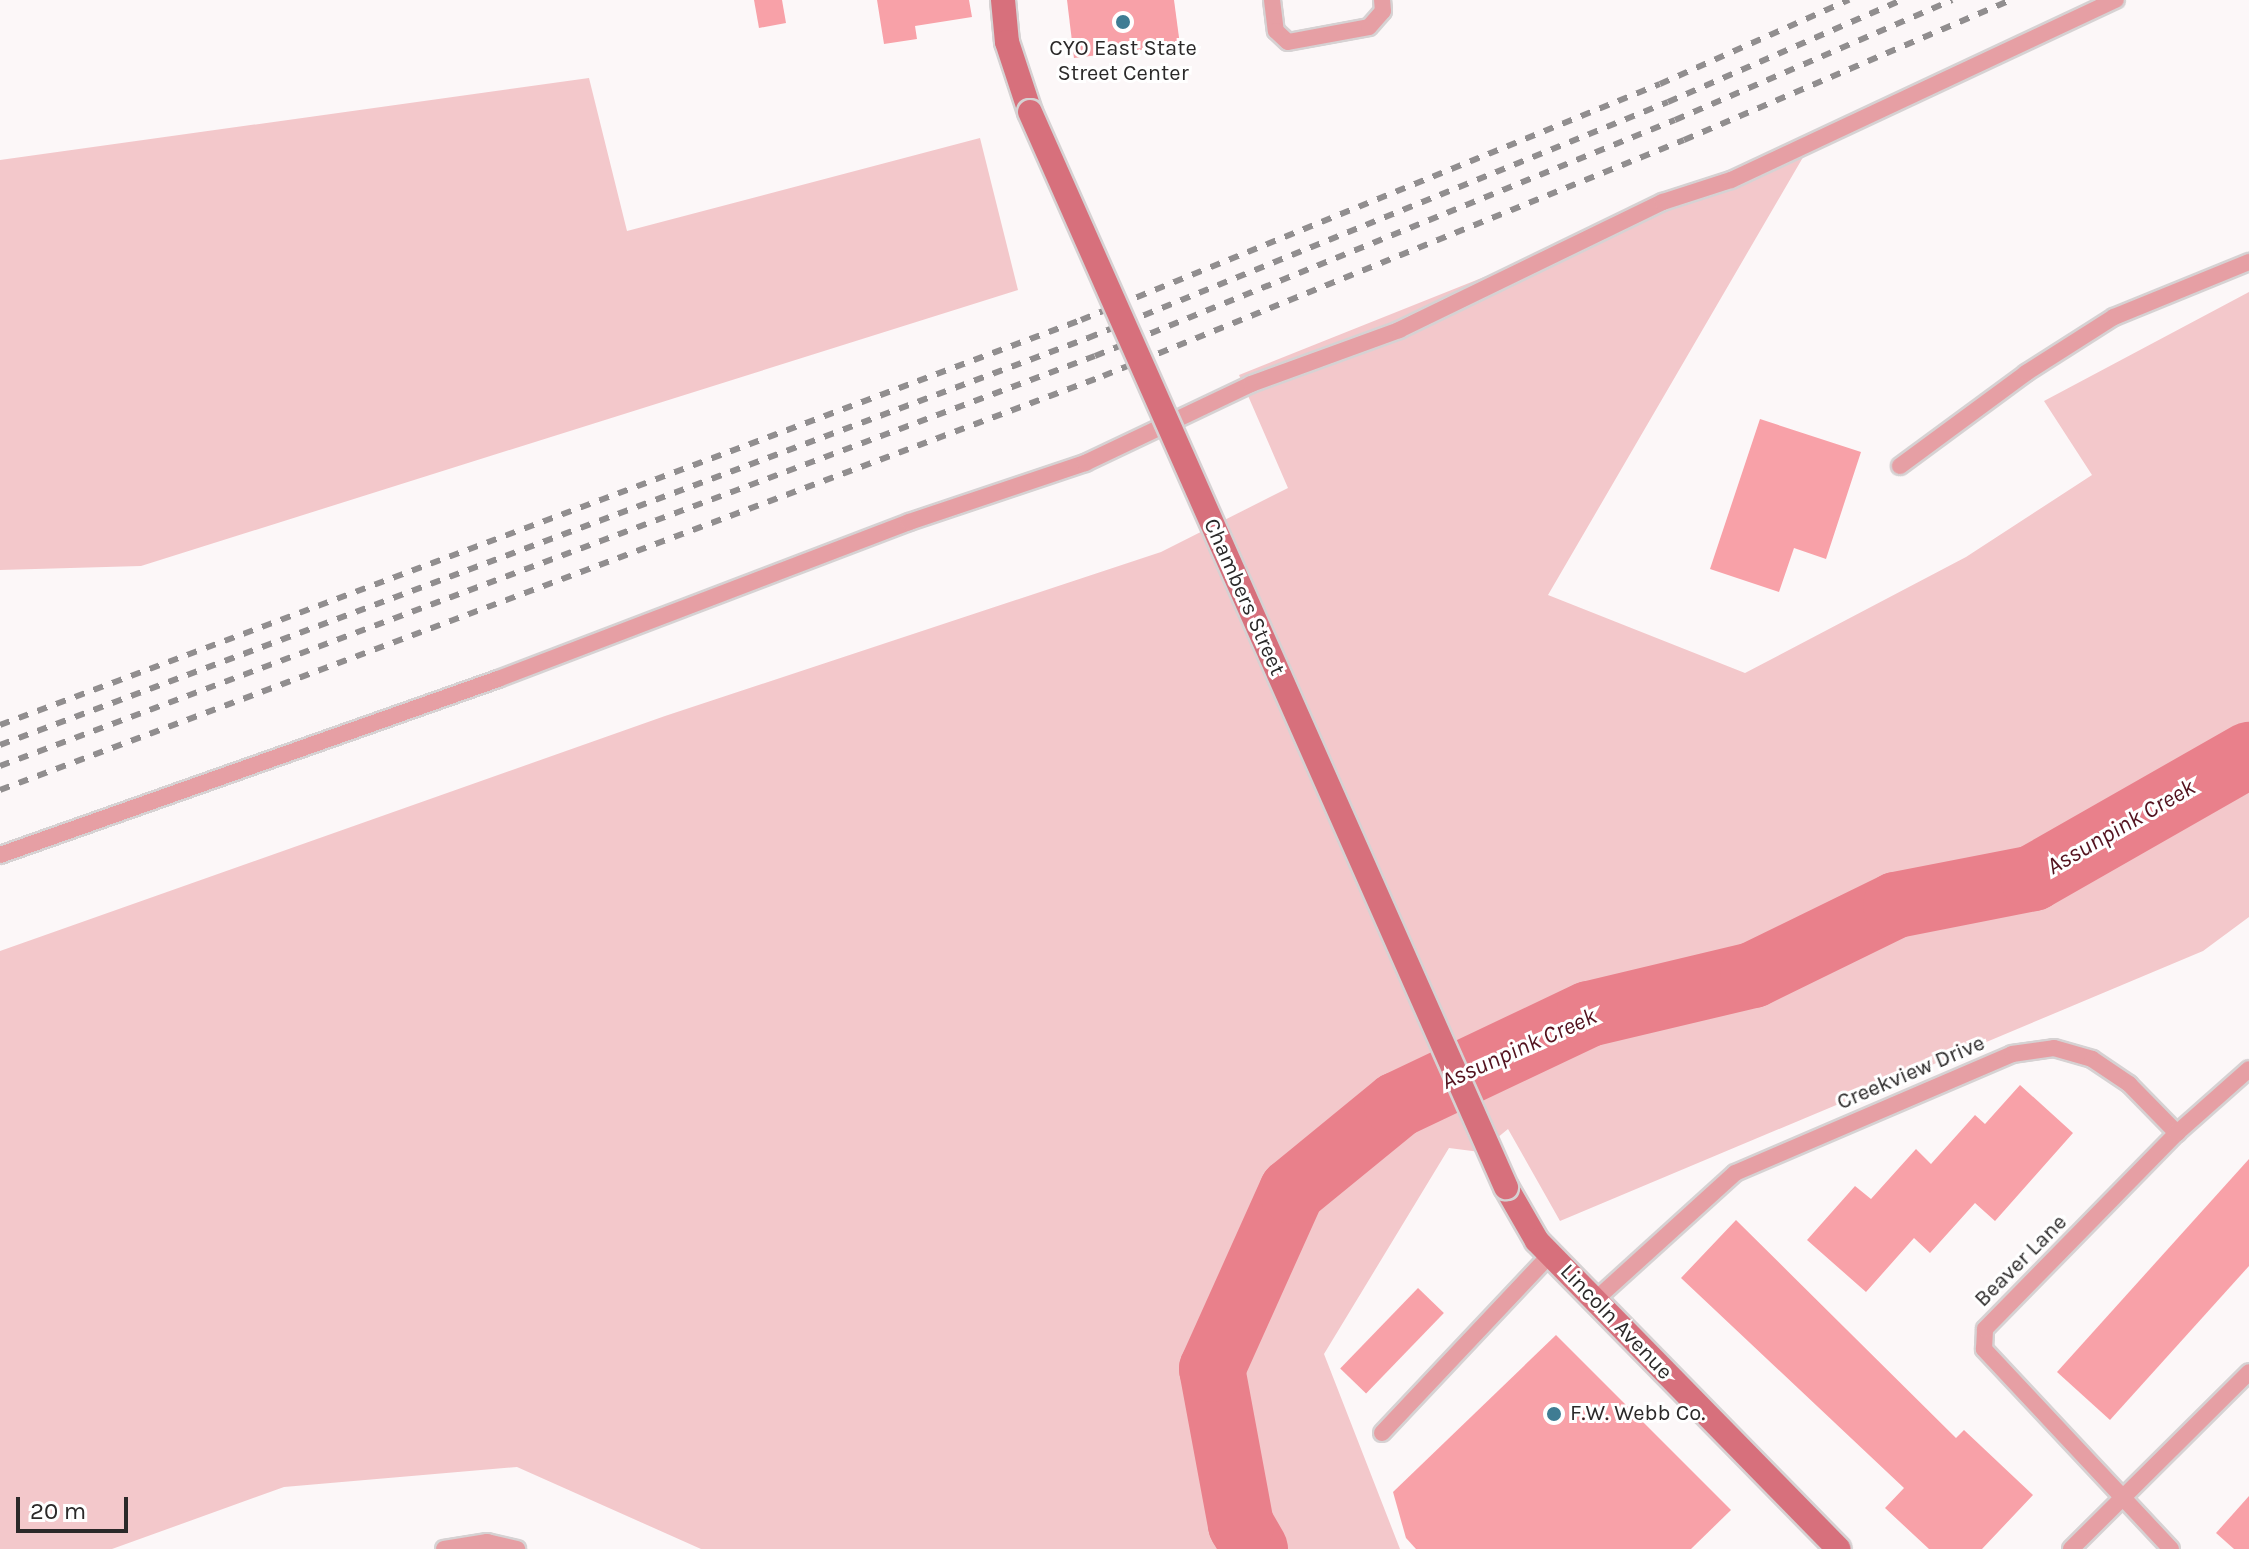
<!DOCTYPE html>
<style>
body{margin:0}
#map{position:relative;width:2249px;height:1549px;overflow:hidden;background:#fcf7f8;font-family:Karla,sans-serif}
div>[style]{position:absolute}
.green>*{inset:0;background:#f3c8cb}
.river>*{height:66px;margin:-33px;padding:0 33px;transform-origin:33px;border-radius:33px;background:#e9808b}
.building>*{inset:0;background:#f8a1a8;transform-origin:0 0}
.roads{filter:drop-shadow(2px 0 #d6d2d3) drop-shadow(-2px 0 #d6d2d3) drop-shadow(0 2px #d6d2d3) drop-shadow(0 -2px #d6d2d3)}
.lane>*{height:16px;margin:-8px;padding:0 8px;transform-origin:8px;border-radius:8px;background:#e69fa4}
.secondary>*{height:24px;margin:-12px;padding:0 12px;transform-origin:12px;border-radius:12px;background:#d7707c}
.rail>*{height:6px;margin-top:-3px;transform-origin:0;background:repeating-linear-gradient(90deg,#918e8f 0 10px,transparent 0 20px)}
.bridges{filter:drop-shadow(2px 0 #d6d2d3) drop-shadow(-2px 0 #d6d2d3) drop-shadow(0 2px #d6d2d3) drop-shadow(0 -2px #d6d2d3)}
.secondary-bridge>*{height:24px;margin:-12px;padding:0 12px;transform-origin:12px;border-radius:12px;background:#d7707c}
.dots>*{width:22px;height:22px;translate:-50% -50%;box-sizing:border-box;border:4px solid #fff;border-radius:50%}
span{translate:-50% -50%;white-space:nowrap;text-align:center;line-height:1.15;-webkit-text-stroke:6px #fff;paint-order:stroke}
.poi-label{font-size:22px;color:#2b2929}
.left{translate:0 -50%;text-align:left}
.street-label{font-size:22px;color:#2b2929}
.water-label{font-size:24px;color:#53121e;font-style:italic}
.scale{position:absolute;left:16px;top:1497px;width:112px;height:36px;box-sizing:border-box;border:4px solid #2b2929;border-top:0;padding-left:10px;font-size:24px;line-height:28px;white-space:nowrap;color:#2b2929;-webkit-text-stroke:6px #fff;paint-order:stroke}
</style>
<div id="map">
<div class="green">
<div style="clip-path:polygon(589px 78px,627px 231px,980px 138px,1018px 290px,141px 566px,0 570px,0 160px)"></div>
<div style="clip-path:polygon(1809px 147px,1548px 595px,1745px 673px,1966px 557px,2092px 475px,2044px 401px,2249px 292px,2249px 917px,2203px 951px,1560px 1221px,1508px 1129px,1480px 1152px,1449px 1148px,1324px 1354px,1400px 1549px,701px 1549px,517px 1467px,284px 1487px,112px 1549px,0 1549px,0 951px,665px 716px,1161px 552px,1288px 488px,1239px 375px)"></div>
</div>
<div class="river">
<div style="left:1255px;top:1549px;width:28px;rotate:-120deg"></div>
<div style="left:1241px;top:1525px;width:159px;rotate:-100.5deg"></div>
<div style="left:1212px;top:1369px;width:195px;rotate:-65.8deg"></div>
<div style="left:1292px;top:1191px;width:136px;rotate:-39.3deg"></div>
<div style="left:1397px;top:1105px;width:212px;rotate:-25.4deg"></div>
<div style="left:1589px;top:1014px;width:169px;rotate:-13.4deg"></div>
<div style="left:1753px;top:975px;width:159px;rotate:-26.1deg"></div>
<div style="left:1896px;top:905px;width:140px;rotate:-11.1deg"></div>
<div style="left:2033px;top:878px;width:249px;rotate:-29.7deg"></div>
</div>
<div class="building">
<div style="clip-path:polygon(754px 0,782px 0,786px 23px,759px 28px)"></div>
<div style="clip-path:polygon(877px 0,969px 0,972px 17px,915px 26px,917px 39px,884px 44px)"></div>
<div style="clip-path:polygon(1067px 0,1174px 0,1180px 45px,1074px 58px)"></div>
<div style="clip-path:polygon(1760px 419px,1861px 452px,1826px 559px,1794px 548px,1779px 592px,1710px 569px)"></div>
<div style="clip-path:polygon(2020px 1085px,2073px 1133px,1995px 1221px,1975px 1203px,1930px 1253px,1914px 1238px,1866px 1292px,1807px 1240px,1855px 1186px,1871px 1199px,1916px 1149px,1931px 1164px,1975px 1115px,1985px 1124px)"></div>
<div style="clip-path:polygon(2249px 1159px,2249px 1266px,2110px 1420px,2057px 1372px)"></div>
<div style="clip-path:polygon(1736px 1220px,1956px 1438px,1964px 1430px,2033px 1495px,1982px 1549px,1929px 1549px,1885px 1508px,1904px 1488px,1681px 1278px)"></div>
<div style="left:1418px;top:1288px;width:36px;height:112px;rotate:44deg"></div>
<div style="clip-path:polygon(1556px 1335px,1731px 1510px,1691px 1549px,1416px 1549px,1406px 1538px,1393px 1492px)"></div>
<div style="clip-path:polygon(2249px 1496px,2249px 1549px,2234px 1549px,2216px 1533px)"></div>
</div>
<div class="roads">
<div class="lane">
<div style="left:1272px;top:0;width:31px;rotate:83deg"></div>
<div style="left:1276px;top:31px;width:16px;rotate:43deg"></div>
<div style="left:1288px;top:42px;width:82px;rotate:-10.5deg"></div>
<div style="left:1369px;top:27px;width:21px;rotate:-49deg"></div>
<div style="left:1383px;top:11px;width:11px;rotate:-95deg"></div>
<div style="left:1900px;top:466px;width:157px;rotate:-36.4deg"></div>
<div style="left:2026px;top:373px;width:104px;rotate:-32.5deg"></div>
<div style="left:2114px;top:317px;width:146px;rotate:-22.2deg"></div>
<div style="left:0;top:855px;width:528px;rotate:-19.46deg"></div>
<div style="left:498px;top:679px;width:440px;rotate:-20.9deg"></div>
<div style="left:909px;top:522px;width:186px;rotate:-18.5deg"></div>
<div style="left:1085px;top:463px;width:184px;rotate:-25.4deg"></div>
<div style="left:1251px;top:384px;width:158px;rotate:-20deg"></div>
<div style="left:1399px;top:330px;width:293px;rotate:-25.9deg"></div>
<div style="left:1663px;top:202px;width:71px;rotate:-17.9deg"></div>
<div style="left:1731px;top:180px;width:425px;rotate:-25.1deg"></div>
<div style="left:1594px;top:1301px;width:190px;rotate:-42.2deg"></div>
<div style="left:1735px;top:1173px;width:301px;rotate:-23.2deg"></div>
<div style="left:2012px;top:1054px;width:42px;rotate:-8.1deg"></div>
<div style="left:2054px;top:1048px;width:40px;rotate:16deg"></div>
<div style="left:2092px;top:1059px;width:45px;rotate:34deg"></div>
<div style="left:2129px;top:1084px;width:69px;rotate:45.6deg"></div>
<div style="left:1382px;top:1433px;width:245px;rotate:-46.7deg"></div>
<div style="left:444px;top:1549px;width:44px;rotate:-9.2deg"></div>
<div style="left:487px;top:1542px;width:31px;rotate:13deg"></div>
<div style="left:2071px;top:1549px;width:251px;rotate:-44.8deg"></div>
<div style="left:2171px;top:1549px;width:274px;rotate:-133.1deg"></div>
<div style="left:1984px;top:1349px;width:20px;rotate:-87deg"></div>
<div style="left:1985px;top:1329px;width:274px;rotate:-45.6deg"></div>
<div style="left:2177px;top:1133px;width:96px;rotate:-41.6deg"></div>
</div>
<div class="secondary">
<div style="left:1003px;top:0;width:42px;rotate:84.6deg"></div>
<div style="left:1007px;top:42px;width:74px;rotate:71.8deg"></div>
<div style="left:1506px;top:1187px;width:62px;rotate:60.1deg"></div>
<div style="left:1537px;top:1241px;width:431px;rotate:45.6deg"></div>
</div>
</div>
<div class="rail">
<div style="left:0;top:725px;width:1154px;rotate:-20.54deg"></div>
<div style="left:1081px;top:320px;width:625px;rotate:-22.18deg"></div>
<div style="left:1660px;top:84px;width:207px;rotate:-24deg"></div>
<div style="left:0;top:745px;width:1162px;rotate:-20.51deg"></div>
<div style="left:1088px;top:338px;width:626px;rotate:-22.14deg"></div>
<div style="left:1668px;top:102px;width:255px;rotate:-23.6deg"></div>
<div style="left:0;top:766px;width:1169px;rotate:-20.53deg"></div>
<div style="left:1095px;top:356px;width:626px;rotate:-22.14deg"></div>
<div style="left:1675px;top:120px;width:302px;rotate:-23.4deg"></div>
<div style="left:0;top:790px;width:1178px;rotate:-20.57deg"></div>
<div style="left:1103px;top:376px;width:627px;rotate:-22.11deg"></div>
<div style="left:1684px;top:140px;width:355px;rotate:-23.2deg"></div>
</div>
<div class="bridges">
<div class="secondary-bridge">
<div style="left:1030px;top:112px;width:1176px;rotate:66.12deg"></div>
</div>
</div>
<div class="dots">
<div style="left:1123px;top:22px;background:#3f7c93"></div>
<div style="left:1554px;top:1414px;background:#3f7c93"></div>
</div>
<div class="poi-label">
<span style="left:1123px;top:61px">CYO East State<br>Street Center</span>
<span class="left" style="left:1570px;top:1414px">F.W. Webb Co.</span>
</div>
<div class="street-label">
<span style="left:1244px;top:597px;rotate:66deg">Chambers Street</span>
<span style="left:1911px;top:1073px;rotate:-23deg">Creekview Drive</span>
<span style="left:2021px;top:1261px;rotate:-45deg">Beaver Lane</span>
<span style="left:1616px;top:1322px;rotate:46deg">Lincoln Avenue</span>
</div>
<div class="water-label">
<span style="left:2121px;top:827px;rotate:-30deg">Assunpink Creek</span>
<span style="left:1519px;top:1049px;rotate:-24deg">Assunpink Creek</span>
</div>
<div class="scale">20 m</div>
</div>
